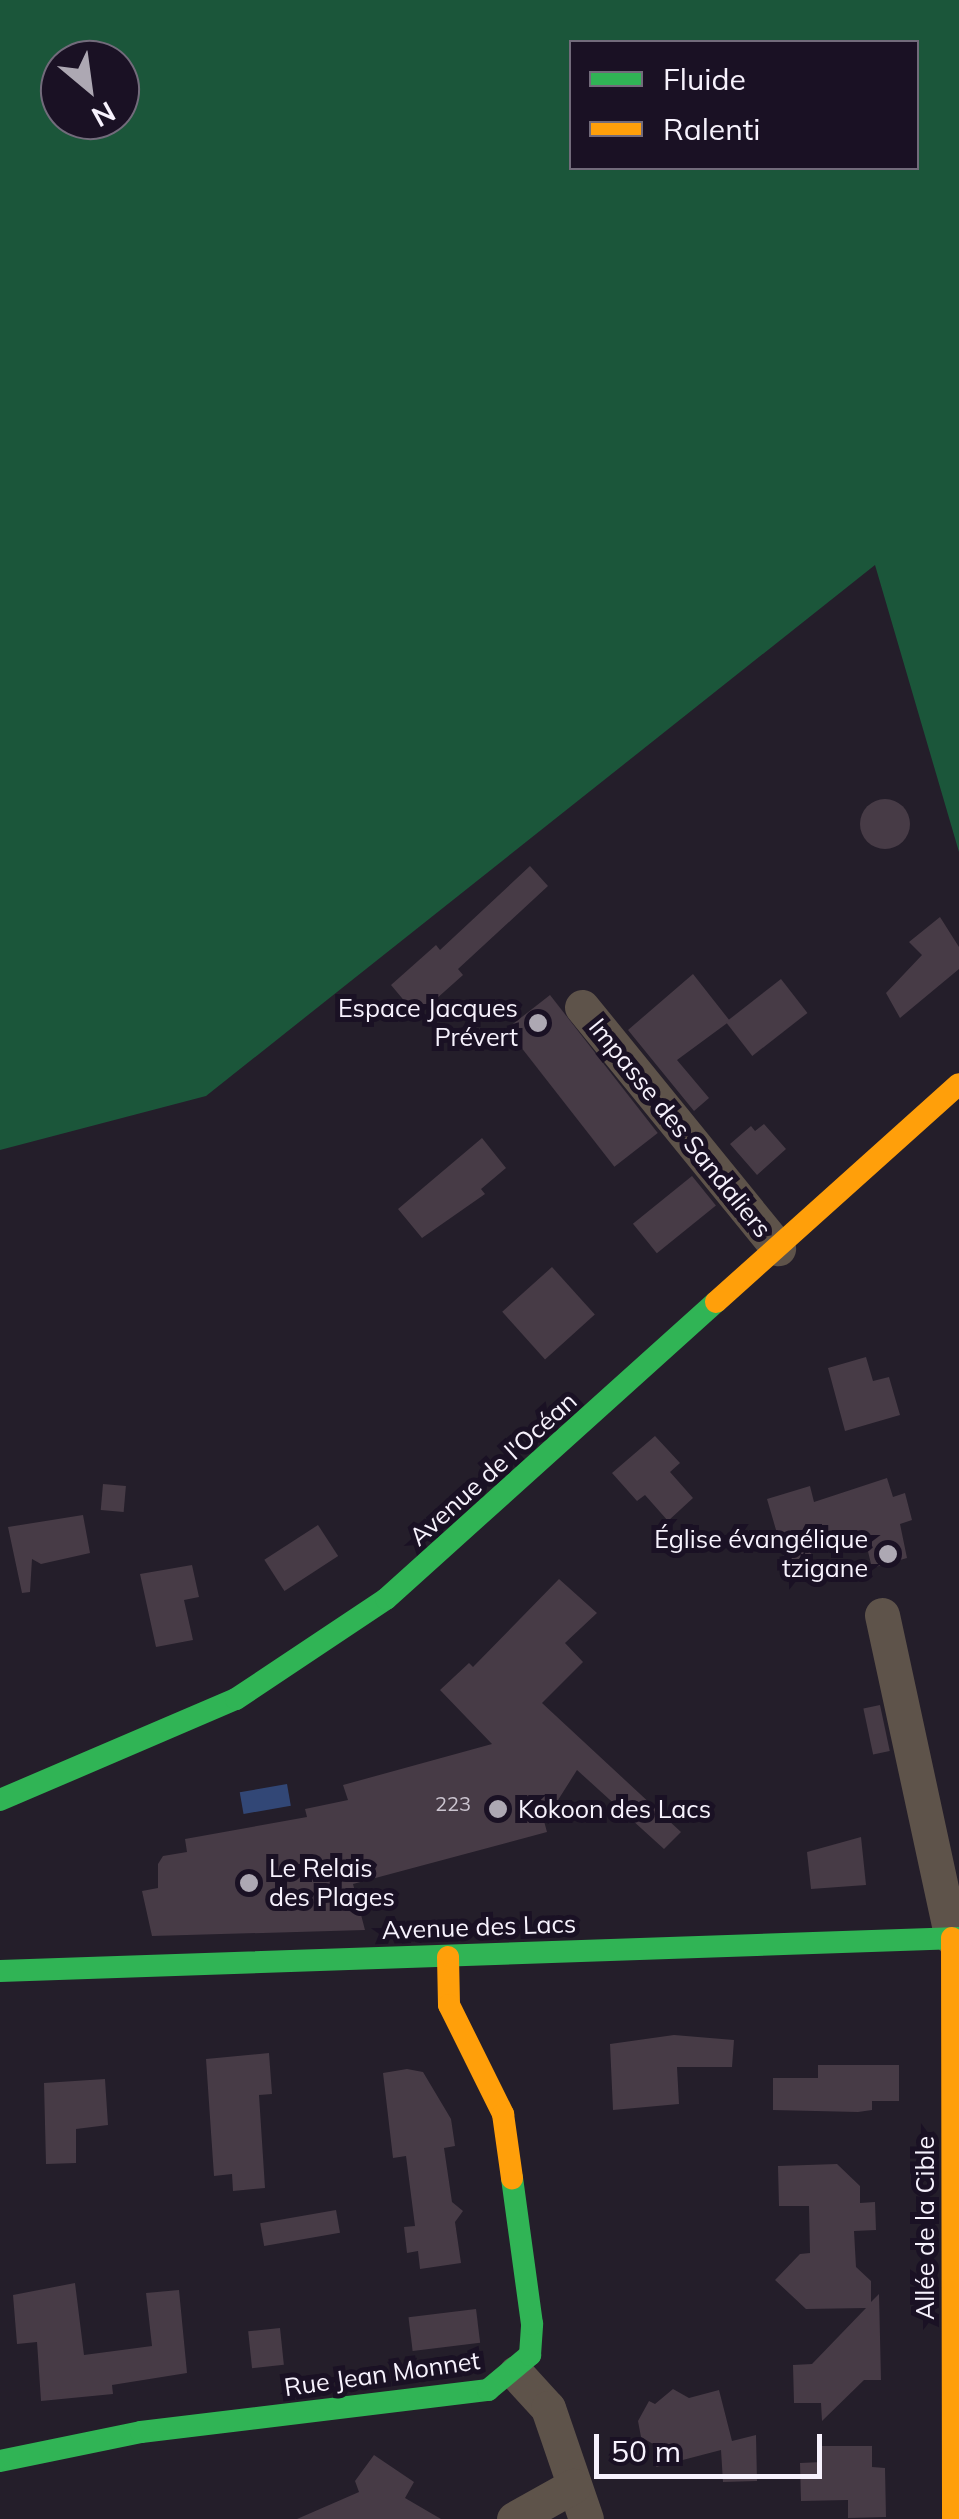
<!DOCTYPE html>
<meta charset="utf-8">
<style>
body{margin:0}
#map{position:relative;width:959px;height:2519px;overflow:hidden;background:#241e2a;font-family:Mulish,sans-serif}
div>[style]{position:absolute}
.forest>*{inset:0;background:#1b563a}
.water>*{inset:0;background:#324776;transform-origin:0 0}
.building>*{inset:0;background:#473b46;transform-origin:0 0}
.round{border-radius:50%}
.street>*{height:35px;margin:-17.5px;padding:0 17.5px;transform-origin:17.5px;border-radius:17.5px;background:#5e534a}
.fast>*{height:22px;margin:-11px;padding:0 11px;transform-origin:11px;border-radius:11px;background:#30b455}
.slow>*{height:22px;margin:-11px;padding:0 11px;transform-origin:11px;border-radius:11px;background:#ff9f0a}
.dots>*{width:28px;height:28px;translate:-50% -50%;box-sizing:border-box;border:5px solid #1a1124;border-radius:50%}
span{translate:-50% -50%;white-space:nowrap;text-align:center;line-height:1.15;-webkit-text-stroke:10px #1a1124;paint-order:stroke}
.number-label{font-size:20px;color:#cbc4cf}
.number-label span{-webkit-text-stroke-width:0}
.poi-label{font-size:25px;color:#f7f2fd}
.right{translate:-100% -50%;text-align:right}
.left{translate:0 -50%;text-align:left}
.street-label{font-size:25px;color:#f7f2fd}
.legend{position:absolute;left:569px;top:40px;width:350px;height:130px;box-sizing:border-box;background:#1a1124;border:2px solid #726b7b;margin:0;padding:12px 18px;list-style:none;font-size:30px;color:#f7f2fd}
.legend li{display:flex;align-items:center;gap:20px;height:50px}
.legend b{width:50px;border:2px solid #726b7b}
.north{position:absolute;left:40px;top:40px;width:100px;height:100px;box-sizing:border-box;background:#1a1124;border:2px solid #726b7b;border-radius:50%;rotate:151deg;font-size:28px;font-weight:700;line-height:40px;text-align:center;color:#f7f2fd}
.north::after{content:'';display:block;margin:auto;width:35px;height:45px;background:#ada8b3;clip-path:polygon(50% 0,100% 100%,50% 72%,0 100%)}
.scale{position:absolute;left:594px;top:2434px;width:228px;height:45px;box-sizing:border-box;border:5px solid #f7f2fd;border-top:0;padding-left:12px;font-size:30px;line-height:35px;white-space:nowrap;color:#f7f2fd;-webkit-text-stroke:8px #1a1124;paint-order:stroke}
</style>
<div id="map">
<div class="forest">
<div style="clip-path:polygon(evenodd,0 0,959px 0,959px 852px,875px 565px,206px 1096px,0 1150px,0 0,572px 42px,916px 42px,916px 168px,572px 168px,572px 42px,0 0,60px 60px,120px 60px,120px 120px,60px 120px,60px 60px)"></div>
</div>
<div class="water">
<div style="left:287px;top:1784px;width:22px;height:48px;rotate:80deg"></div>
</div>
<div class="building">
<div class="round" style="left:860px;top:799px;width:50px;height:50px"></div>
<div style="clip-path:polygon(530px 866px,548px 886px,458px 969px,463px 975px,417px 1016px,391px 985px,436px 945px,440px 950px)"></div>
<div style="clip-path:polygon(940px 917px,959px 947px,959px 969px,900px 1018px,886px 993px,922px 955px,909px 942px)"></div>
<div style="clip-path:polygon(693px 974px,730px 1021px,677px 1060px,709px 1098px,694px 1111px,628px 1030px)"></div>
<div style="left:781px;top:979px;width:43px;height:70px;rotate:52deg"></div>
<div style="left:550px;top:995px;width:175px;height:55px;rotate:52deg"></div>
<div style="clip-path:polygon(764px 1124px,786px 1149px,757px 1175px,730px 1144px,751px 1126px,755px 1131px)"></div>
<div style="clip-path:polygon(482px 1138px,506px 1168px,481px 1189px,485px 1194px,422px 1238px,398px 1209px)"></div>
<div style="left:692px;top:1176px;width:38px;height:76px;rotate:51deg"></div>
<div style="left:552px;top:1267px;width:64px;height:67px;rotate:48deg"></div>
<div style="clip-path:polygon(866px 1357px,873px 1381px,889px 1377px,900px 1415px,845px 1431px,828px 1368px)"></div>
<div style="clip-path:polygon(655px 1436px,680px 1463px,670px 1472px,693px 1498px,668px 1521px,645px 1495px,637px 1501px,612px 1473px)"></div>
<div style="clip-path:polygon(887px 1478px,893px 1497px,905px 1493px,912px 1520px,900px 1524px,907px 1558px,872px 1568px,864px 1535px,811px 1553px,816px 1570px,790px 1578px,767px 1499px,810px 1486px,814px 1502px)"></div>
<div style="left:103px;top:1484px;width:23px;height:26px;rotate:5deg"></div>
<div style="clip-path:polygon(83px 1515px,90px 1553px,41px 1564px,32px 1559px,30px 1592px,22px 1593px,8px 1527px)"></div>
<div style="left:318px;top:1525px;width:37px;height:64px;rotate:57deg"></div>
<div style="clip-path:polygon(192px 1565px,199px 1597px,184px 1600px,193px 1640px,156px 1647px,140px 1574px)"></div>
<div style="clip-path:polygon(559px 1579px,597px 1613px,565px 1643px,583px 1662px,542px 1703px,681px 1832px,664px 1849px,577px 1770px,553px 1808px,555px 1818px,544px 1821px,547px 1832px,353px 1884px,365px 1930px,152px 1936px,142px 1891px,158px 1888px,158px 1864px,163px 1856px,187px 1852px,185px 1839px,307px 1817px,305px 1809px,348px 1800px,343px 1785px,492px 1744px,440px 1690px,469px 1663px,473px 1667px)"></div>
<div style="left:880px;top:1705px;width:47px;height:17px;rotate:78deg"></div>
<div style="clip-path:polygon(861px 1837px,866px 1885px,811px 1889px,807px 1852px)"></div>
<div style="clip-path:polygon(674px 2035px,734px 2040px,732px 2067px,677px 2067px,679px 2104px,613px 2110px,610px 2044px)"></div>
<div style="clip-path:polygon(269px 2053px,272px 2094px,259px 2095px,265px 2188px,233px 2191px,232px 2174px,214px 2176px,206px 2059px)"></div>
<div style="clip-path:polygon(818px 2065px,899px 2065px,899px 2101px,872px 2101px,872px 2110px,858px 2112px,773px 2110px,773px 2078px,818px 2078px)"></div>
<div style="clip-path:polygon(407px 2069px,423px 2072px,451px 2119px,455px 2146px,444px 2148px,452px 2202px,463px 2211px,455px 2222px,461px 2263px,420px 2269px,418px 2251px,407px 2253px,404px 2227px,415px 2226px,406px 2156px,393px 2158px,383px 2073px)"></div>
<div style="clip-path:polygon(105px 2079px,108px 2125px,76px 2129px,76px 2163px,46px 2164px,44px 2083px)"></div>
<div style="clip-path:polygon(837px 2164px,860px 2186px,860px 2203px,875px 2202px,876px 2230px,854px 2231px,856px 2267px,871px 2281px,871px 2302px,879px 2294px,881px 2380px,864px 2380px,822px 2421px,821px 2403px,794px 2403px,793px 2365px,812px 2364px,866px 2308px,806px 2309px,775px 2280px,800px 2254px,810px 2253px,809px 2206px,779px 2206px,778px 2166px)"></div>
<div style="left:336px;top:2210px;width:23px;height:77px;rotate:80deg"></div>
<div style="clip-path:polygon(75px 2283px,84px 2355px,152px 2346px,146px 2293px,179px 2290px,187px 2373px,112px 2385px,113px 2394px,41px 2401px,37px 2342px,17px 2344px,13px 2295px)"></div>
<div style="left:476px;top:2309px;width:34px;height:68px;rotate:83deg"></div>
<div style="left:280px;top:2328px;width:37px;height:32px;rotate:84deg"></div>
<div style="clip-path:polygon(673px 2389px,689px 2398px,719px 2390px,732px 2441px,756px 2435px,757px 2481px,723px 2482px,721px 2450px,656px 2467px,665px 2451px,641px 2437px,638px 2421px,649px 2401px,655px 2404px)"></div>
<div style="clip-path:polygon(822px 2446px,872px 2446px,872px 2467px,885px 2468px,886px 2517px,848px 2518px,848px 2500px,801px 2501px,800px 2463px,822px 2462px)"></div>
<div style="clip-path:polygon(374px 2455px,414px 2482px,405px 2498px,441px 2519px,297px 2519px,359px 2492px,355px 2481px)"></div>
</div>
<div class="street">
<div style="left:582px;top:1007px;width:311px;rotate:50.9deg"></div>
<div style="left:882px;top:1615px;width:330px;rotate:77.8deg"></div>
<div style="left:516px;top:2373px;width:47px;rotate:47.6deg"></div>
<div style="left:548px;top:2408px;width:117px;rotate:71.1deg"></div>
<div style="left:514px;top:2519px;width:68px;rotate:-29.2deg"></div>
</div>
<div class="fast">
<div style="left:0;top:1800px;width:257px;rotate:-23.2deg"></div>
<div style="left:236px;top:1699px;width:180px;rotate:-33.7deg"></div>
<div style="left:386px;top:1599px;width:444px;rotate:-42deg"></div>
<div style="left:0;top:1971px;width:960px;rotate:-1.97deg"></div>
<div style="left:0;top:2461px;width:144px;rotate:-11.6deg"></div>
<div style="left:141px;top:2432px;width:350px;rotate:-6.9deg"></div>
<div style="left:488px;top:2390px;width:55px;rotate:-39.8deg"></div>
<div style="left:530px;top:2355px;width:31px;rotate:-86deg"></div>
<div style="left:532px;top:2324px;width:147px;rotate:-97.8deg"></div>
</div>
<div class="slow">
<div style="left:716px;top:1302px;width:326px;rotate:-41.9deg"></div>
<div style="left:952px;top:1938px;width:581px;rotate:89.9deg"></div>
<div style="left:448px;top:1957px;width:48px;rotate:88.8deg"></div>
<div style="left:449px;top:2005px;width:122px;rotate:63.6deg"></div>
<div style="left:503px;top:2114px;width:65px;rotate:82deg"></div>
</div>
<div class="dots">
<div style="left:538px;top:1023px;background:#ada8b3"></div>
<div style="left:888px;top:1554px;background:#ada8b3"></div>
<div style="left:498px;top:1809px;background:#ada8b3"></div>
<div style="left:249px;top:1883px;background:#ada8b3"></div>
</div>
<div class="number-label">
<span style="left:453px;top:1803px">223</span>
</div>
<div class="poi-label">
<span class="right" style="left:518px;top:1023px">Espace Jacques<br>Prévert</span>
<span class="right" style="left:868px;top:1554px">Église évangélique<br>tzigane</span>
<span class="left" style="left:518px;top:1809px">Kokoon des Lacs</span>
<span class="left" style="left:269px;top:1883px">Le Relais<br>des Plages</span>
</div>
<div class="street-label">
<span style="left:680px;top:1128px;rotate:51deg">Impasse des Sandaliers</span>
<span style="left:493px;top:1469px;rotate:-42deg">Avenue de l'Océan</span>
<span style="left:479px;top:1927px;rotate:-2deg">Avenue des Lacs</span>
<span style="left:925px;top:2228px;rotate:-90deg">Allée de la Cible</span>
<span style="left:382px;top:2374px;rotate:-8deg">Rue Jean Monnet</span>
</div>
<ul class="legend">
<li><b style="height:12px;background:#30b455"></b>Fluide</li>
<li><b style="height:12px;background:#ff9f0a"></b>Ralenti</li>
</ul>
<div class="north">N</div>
<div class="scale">50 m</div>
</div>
